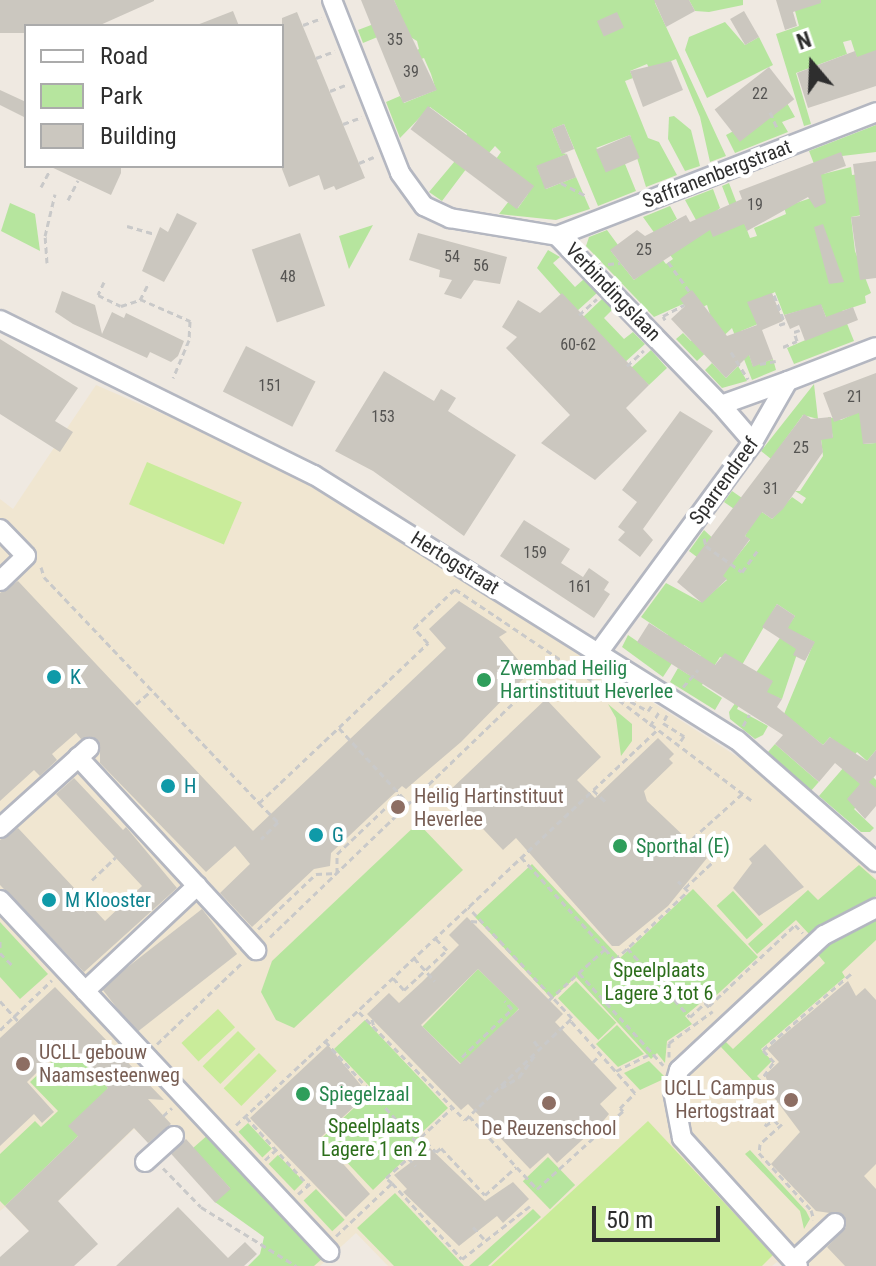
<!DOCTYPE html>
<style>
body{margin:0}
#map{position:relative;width:876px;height:1266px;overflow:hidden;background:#efe9e1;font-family:"Roboto Condensed",sans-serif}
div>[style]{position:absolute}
.education>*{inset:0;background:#f0e6d1}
.green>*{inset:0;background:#b6e59e;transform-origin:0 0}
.pitch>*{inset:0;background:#c9ec9a;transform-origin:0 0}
.building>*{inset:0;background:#cbc7bf;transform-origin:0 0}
.path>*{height:3px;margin-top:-1.5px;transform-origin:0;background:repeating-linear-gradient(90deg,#c9c9c9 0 6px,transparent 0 10px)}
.roads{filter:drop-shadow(2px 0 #b4b7c1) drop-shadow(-2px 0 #b4b7c1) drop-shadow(0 2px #b4b7c1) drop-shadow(0 -2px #b4b7c1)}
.minor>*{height:18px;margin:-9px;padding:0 9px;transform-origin:9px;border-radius:9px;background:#fff}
.dots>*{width:22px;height:22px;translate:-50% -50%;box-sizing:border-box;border:4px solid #fff;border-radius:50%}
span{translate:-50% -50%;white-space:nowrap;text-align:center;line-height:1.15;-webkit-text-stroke:8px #fff;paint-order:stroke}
.number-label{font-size:16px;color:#555452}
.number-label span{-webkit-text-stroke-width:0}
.street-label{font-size:20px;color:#2e2e2e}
.leisure-label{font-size:20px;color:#27864d}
.left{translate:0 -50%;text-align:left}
.culture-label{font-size:20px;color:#0d838f}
.education-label{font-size:20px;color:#785e54}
.right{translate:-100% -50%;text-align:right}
.park-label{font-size:20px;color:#2c6e1b}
.legend{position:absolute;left:24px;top:24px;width:260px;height:144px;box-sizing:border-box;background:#fff;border:2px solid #ababab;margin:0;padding:10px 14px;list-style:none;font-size:24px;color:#2e2e2e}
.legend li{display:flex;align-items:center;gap:16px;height:40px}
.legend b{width:40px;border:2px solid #ababab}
.north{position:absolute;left:772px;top:24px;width:80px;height:80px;-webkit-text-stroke:6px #fff;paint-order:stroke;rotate:341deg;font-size:22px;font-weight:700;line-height:32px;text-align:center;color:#2e2e2e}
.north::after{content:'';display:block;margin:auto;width:28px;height:36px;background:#2e2e2e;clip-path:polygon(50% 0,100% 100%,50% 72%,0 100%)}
.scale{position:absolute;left:592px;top:1206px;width:128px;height:36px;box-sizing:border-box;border:4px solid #2e2e2e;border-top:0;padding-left:10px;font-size:24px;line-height:28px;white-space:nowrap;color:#2e2e2e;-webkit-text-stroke:6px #fff;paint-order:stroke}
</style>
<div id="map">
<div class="education">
<div style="clip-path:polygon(96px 385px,258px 455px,400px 540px,744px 761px,876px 878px,876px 1266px,782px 1266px,777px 1262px,772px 1266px,388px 1266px,356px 1233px,320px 1266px,308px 1266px,171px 1124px,149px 1143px,134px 1129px,28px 1230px,5px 1207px,0 1211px,0 499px,13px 509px)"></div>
</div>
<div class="green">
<div style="clip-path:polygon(394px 0,659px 0,655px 3px,726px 156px,710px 162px,700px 117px,676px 59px,650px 70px,647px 64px,630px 71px,633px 78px,625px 81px,648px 138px,659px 142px,677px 175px,646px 187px,630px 135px,596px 148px,625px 164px,636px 191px,598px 206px,564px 124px,552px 129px,562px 153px,567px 154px,537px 167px,546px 189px,576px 177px,590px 209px,556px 220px,499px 214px,509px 201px,518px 208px,528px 194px,496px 159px,501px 152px,495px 146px,489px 153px,482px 148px,442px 201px,429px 192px,455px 161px,467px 134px,430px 107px,400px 138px,386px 102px,400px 96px,404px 103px,436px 90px,431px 74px,424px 58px,413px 62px,410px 54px,419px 49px,417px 41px,397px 29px,363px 43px,358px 30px,400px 14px)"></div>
<div style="clip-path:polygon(689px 0,743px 0,743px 5px,709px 12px,695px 11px)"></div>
<div style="clip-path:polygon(803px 0,876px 0,876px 56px,867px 89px,851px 40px,843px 42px,847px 54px,796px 73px,811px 124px,804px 126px,776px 34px,799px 26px,795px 11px)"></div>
<div style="clip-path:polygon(725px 22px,745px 45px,759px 37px,773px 65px,707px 98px,685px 50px,689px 37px)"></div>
<div style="clip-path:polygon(787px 103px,795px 117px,782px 122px,788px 132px,735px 153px,726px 135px)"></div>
<div style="clip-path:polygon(674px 116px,691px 130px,700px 166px,685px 171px,668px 139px,669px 117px)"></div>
<div style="clip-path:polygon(876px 125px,876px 152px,842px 156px,823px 174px,851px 167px,852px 175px,860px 174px,862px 215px,851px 217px,855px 251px,871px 293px,865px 296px,866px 303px,842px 311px,854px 341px,794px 364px,787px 348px,831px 329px,821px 305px,784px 315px,775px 292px,749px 305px,758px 324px,741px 331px,753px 366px,773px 359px,776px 370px,752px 380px,732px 328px,697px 361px,676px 339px,683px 333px,691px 341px,712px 321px,707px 305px,690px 312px,683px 304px,654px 317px,586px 246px,589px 237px,607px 230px,618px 245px,611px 251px,634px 280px,662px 259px,666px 264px,673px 259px,643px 217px,670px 206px,677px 219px,662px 228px,674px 251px,696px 220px,685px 200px,713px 189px,720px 208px,714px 213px,737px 225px,722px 186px,729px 183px,750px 238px,757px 236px,754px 228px,786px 214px,784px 207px,811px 198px,823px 187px,809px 151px)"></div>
<div style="clip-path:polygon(10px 203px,35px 214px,40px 251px,1px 231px)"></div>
<div style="clip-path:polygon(373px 225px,349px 269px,339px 236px)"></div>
<div style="clip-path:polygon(548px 250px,560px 257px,553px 263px,575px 287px,584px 279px,597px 293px,576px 312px,537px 268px)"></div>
<div style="clip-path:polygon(602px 299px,613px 309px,604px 318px,624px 339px,633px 332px,645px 344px,624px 363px,582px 318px)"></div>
<div style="clip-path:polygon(651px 350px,667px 368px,649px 385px,630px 369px)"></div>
<div style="clip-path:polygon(712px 363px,726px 378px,738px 366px,747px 381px,722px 388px,705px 370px)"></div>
<div style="clip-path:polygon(814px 384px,818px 419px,803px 415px,771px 459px,761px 451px)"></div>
<div style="clip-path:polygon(860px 411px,864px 444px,876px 443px,876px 750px,867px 761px,857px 752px,853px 757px,876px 780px,876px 788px,854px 809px,874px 828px,870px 832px,861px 832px,819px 796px,851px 759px,845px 750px,830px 737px,823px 745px,784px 714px,814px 642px,803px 636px,782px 699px,748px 688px,737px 709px,768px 726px,763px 735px,755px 739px,730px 719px,729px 712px,795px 616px,777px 604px,742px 665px,720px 657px,702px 685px,722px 698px,715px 710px,670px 682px,678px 668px,689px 675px,701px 656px,684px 645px,663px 677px,622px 647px,628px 635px,656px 654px,668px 635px,641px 617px,666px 583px,701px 602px,727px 580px,689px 551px,704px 530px,735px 559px,750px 540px,745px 536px,753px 522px,724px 502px,732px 491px,772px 519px,792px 497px,802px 504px,806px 498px,795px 491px,800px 491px,823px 456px,821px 439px,833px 437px,828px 417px,841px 420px)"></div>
<div style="clip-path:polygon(608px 704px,632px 724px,632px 741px,621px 756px,616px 718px)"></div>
<div style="left:775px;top:744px;width:58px;height:12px;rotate:41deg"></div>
<div style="clip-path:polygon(418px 823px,463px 870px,294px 1028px,276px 1020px,261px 992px,272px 961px)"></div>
<div style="clip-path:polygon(532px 864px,620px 958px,693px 889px,758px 957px,709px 1002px,705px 999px,685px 1016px,692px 1024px,667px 1041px,665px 1063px,657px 1053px,651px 1059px,576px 977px,552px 999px,475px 917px)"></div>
<div style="clip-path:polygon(859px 865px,876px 880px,876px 896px,862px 908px,809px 934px,796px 920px,757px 954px,748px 944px,808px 890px,818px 900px)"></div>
<div style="left:733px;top:891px;width:45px;height:22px;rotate:48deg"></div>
<div style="clip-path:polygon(876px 913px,876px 940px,842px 972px,845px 977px,761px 1049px,772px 1061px,757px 1076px,761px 1080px,756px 1084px,721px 1047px,722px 1038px,733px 1049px,825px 963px,815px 951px)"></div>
<div style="clip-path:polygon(0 922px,48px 974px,20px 999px,0 977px)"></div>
<div style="left:478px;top:969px;width:57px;height:80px;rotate:44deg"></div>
<div style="left:576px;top:981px;width:58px;height:25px;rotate:46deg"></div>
<div style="clip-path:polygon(365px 1020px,448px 1108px,418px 1136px,423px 1142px,373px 1190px,323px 1137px,373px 1090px,334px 1049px)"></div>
<div style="clip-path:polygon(617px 1025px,644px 1054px,618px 1067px,596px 1044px)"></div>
<div style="clip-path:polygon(68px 1046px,108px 1088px,78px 1136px,5px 1206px,0 1201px,0 1154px,35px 1121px,41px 1127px,58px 1111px,30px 1082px)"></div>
<div style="clip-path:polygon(649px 1061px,666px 1078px,640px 1090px,624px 1073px)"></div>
<div style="left:248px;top:1123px;width:35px;height:13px;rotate:47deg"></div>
<div style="clip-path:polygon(209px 1134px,323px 1258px,314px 1266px,248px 1266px,260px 1254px,264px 1237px,215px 1202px,230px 1188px,193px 1148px)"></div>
<div style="clip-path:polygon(750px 1150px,806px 1211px,810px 1219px,804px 1229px,800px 1211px,745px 1154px)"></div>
<div style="left:278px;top:1155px;width:37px;height:13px;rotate:46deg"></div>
<div style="left:548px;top:1157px;width:39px;height:35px;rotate:46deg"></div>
<div style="left:316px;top:1189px;width:42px;height:17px;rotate:47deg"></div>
<div style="clip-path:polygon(395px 1193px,464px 1266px,394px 1266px,357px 1228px)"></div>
<div style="clip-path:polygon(533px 1209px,541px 1217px,488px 1266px,469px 1266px)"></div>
</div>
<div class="pitch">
<div style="left:147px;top:462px;width:103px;height:46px;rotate:23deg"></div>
<div style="left:218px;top:1009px;width:25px;height:50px;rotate:47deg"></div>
<div style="left:238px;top:1031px;width:25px;height:50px;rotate:45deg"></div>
<div style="left:259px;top:1053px;width:25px;height:50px;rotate:45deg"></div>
<div style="clip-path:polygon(648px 1121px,773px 1255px,762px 1266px,491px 1266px)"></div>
</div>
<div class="building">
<div style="clip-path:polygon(0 0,154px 0,154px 1px,98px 26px,26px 26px,26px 33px,0 33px)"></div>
<div style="clip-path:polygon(361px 0,394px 0,437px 90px,403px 103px)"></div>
<div style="clip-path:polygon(654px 0,689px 0,695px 11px,666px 27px)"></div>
<div style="clip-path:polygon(776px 0,821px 0,821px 3px,793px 12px,797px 26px,785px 30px)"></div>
<div style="clip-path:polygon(233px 11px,239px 26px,197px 26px,197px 25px)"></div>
<div style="left:744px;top:11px;width:30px;height:16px;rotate:60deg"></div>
<div style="clip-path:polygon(297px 12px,365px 178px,336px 190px,334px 186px,324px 190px,319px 175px,289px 187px,282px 169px,282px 18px)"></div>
<div style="left:617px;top:12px;width:17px;height:22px;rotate:66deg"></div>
<div style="clip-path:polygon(876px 50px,876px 86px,808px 108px,797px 73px,855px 51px,857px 57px)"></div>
<div style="clip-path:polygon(671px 61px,683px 90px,643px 107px,630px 71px)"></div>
<div style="left:769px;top:67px;width:41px;height:69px;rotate:52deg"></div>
<div style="clip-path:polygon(0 90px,26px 102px,26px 118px,0 105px)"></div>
<div style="left:428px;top:106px;width:133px;height:29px;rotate:37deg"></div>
<div style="left:564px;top:124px;width:27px;height:13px;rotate:68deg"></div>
<div style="left:630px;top:135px;width:25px;height:37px;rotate:67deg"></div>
<div style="clip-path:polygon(841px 152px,846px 166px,821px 175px,826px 203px,815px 208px,808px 197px,747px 231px,744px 224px,713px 237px,710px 230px,634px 280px,610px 250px,637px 230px,645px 236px,686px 215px,690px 222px,742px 199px,739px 191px)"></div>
<div style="left:567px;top:154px;width:25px;height:33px;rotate:69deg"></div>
<div style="clip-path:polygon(876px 161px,876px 278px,860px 280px,851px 217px,860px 216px,853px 164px)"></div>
<div style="clip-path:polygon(49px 166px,121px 166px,121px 173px,111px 195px)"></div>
<div style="clip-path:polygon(177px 213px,197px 223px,164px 282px,142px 271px,160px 227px,168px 232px)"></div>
<div style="clip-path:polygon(823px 224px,844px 282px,829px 284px,814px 227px)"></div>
<div style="left:300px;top:233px;width:77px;height:51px;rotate:71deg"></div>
<div style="clip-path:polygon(418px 233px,507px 257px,500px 284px,474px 280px,461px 299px,444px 294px,452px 280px,439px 277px,440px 270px,409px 260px)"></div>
<div style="clip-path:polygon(692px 290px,727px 336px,757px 325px,747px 302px,772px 293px,783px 321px,762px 330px,773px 359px,753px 367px,749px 355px,726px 378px,671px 319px,685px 306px,680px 299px)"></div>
<div style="clip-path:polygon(62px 291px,95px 305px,102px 334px,112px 312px,124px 318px,126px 313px,184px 341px,178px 356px,171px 362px,150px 352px,147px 358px,73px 324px,55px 312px)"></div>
<div style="clip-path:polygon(562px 293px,649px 385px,626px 408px,647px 431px,595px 480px,541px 443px,570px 415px,506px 348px,517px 337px,502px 327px,518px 300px,540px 313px)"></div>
<div style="clip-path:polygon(821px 304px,826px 317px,853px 307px,858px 320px,805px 341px,799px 325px,790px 329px,784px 315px)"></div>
<div style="clip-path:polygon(0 339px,78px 388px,55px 421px,73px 432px,60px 452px,0 414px)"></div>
<div style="left:246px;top:346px;width:78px;height:51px;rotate:27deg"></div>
<div style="clip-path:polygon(384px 371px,434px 401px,441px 389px,456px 398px,448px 411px,516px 455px,464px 536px,373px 471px,335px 451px)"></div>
<div style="clip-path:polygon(876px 373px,876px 443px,863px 444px,859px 413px,834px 422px,823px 393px)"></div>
<div style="clip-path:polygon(680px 411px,713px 431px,643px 529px,653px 540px,640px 557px,618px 540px,625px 532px,618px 527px,637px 502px,622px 490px)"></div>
<div style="clip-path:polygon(804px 414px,811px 419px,831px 417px,833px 438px,821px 440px,823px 452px,783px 509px,772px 519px,762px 512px,745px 536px,750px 539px,723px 576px,727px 579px,702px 603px,677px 582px)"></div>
<div style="clip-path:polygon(524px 520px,570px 549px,561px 563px,583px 577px,589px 568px,609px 582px,604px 590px,610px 594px,594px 618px,500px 556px)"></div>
<div style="clip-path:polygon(18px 581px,253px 831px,446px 648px,429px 629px,459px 601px,507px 632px,499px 637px,529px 673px,461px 742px,406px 789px,402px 786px,331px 853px,330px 866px,314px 869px,252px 927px,220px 893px,250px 864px,235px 846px,206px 872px,100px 763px,100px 745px,93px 737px,81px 739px,76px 733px,52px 754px,57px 760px,40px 776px,34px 770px,0 801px,0 593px)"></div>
<div style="clip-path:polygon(777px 604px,795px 616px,788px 628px,815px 642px,805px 661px,793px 655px,796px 649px,762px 627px)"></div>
<div style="clip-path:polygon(649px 623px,715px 665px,725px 653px,773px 681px,767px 692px,782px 699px,777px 707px,823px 745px,830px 737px,867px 761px,876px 750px,876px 775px,869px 782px,876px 788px,876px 806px,865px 819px,847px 799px,860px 784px,835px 763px,819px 782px,775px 744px,783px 735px,637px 642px)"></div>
<div style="clip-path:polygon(546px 699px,601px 757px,577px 780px,595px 798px,658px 738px,674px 754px,669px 759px,673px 763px,644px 791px,647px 801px,707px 858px,668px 906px,619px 946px,612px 946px,516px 838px,503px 850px,448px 792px)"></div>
<div style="clip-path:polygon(74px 778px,123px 830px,126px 827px,177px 888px,84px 972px,0 885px,0 840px,18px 828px,105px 921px,142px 886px,56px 794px)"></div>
<div style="clip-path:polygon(765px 844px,804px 887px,759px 916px,733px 888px,752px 863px,749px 859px)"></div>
<div style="left:202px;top:909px;width:57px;height:128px;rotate:52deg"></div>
<div style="clip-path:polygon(evenodd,467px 917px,563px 1014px,555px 1022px,617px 1088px,600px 1104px,609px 1114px,604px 1120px,557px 1163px,548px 1153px,530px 1169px,468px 1104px,461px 1110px,367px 1014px,389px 993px,399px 1003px,422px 982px,459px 945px,449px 935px,467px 917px,478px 969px,519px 1009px,460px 1064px,421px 1025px,478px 969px)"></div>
<div style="clip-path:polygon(848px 981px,856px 996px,865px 988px,876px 1000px,876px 1164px,864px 1176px,876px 1189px,876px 1266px,845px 1266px,827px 1247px,846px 1227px,844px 1215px,816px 1211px,771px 1164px,800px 1132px,773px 1096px,765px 1075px,779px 1062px,767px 1049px)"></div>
<div style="clip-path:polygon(55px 987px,164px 1100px,148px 1099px,171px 1124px,148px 1143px,134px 1128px,58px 1201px,98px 1244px,74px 1266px,0 1266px,0 1257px,29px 1231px,5px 1206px,78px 1136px,68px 1126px,108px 1088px,66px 1044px,27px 1082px,54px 1112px,42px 1123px,34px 1114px,0 1146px,0 1038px)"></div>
<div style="clip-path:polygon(328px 1045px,368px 1094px,320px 1138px,370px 1194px,346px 1217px,250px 1118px)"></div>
<div style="left:186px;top:1139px;width:67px;height:21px;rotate:48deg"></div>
<div style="clip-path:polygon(430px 1148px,485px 1201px,513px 1182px,529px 1199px,503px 1223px,497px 1216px,459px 1246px,403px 1192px,407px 1189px,394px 1175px)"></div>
<div style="clip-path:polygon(178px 1207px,228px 1258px,245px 1242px,257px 1254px,244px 1266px,116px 1266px)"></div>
</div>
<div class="path">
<div style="left:303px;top:25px;width:20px;rotate:-20deg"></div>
<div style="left:316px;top:58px;width:20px;rotate:-20deg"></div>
<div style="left:330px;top:91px;width:19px;rotate:-21deg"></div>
<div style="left:770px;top:112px;width:20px;rotate:66deg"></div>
<div style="left:343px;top:124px;width:20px;rotate:-20deg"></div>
<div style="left:359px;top:163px;width:16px;rotate:-22deg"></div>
<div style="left:561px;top:183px;width:30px;rotate:27deg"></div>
<div style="left:41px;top:187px;width:17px;rotate:-62deg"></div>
<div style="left:68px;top:200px;width:22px;rotate:-63deg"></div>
<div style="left:127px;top:226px;width:29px;rotate:16deg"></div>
<div style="left:668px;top:262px;width:37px;rotate:54deg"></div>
<div style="left:47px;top:263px;width:27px;rotate:-94deg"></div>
<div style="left:45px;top:236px;width:43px;rotate:-76.6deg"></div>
<div style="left:608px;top:264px;width:12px;rotate:-5deg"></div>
<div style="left:104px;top:282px;width:14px;rotate:115deg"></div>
<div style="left:98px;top:295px;width:25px;rotate:26deg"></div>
<div style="left:121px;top:306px;width:20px;rotate:-18deg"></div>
<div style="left:140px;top:300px;width:20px;rotate:-63deg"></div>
<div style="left:774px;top:295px;width:30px;rotate:69deg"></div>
<div style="left:785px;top:323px;width:9px;rotate:162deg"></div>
<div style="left:140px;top:299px;width:55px;rotate:23.7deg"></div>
<div style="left:190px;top:321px;width:19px;rotate:93deg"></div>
<div style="left:189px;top:340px;width:41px;rotate:112.8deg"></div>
<div style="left:579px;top:315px;width:24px;rotate:-42deg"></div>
<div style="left:665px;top:320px;width:4px;rotate:-117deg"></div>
<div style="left:663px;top:316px;width:24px;rotate:-28deg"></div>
<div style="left:783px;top:347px;width:15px;rotate:-23deg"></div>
<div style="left:797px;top:341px;width:9px;rotate:-108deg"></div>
<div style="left:794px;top:332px;width:6px;rotate:-18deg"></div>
<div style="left:731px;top:352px;width:32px;rotate:58deg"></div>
<div style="left:760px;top:364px;width:16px;rotate:-11deg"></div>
<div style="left:627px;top:366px;width:23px;rotate:-43deg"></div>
<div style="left:704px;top:538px;width:8px;rotate:76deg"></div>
<div style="left:706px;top:546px;width:44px;rotate:35.8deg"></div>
<div style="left:742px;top:572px;width:26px;rotate:-54deg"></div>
<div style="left:41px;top:567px;width:10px;rotate:73deg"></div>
<div style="left:44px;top:577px;width:312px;rotate:46.4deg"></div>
<div style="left:259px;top:803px;width:233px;rotate:-43.4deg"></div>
<div style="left:428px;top:643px;width:21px;rotate:-133deg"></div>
<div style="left:414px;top:628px;width:57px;rotate:-43.6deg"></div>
<div style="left:455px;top:589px;width:178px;rotate:33.8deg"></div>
<div style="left:603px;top:688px;width:186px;rotate:37.1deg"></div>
<div style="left:604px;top:687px;width:50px;rotate:28.6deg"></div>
<div style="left:648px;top:711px;width:7px;rotate:-56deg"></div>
<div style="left:683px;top:687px;width:23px;rotate:-49deg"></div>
<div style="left:136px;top:704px;width:20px;rotate:-41deg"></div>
<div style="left:667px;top:715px;width:9px;rotate:117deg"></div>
<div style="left:663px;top:723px;width:25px;rotate:32deg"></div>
<div style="left:684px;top:736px;width:11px;rotate:124deg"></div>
<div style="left:650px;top:726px;width:17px;rotate:-57deg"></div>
<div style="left:743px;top:726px;width:13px;rotate:-61deg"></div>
<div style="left:339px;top:728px;width:103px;rotate:47.4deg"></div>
<div style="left:593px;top:790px;width:19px;rotate:43deg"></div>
<div style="left:259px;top:803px;width:27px;rotate:45deg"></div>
<div style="left:278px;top:822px;width:24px;rotate:135deg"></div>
<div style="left:521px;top:857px;width:125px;rotate:47.6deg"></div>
<div style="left:605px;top:949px;width:76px;rotate:137.7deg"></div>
<div style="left:92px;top:880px;width:33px;rotate:-44deg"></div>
<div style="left:685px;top:888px;width:40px;rotate:-43deg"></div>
<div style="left:714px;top:861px;width:31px;rotate:-132deg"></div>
<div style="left:693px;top:838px;width:66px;rotate:-41.9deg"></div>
<div style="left:471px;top:921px;width:11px;rotate:5deg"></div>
<div style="left:258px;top:929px;width:80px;rotate:-43.5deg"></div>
<div style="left:316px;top:874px;width:21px;rotate:-3deg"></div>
<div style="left:337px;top:873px;width:19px;rotate:-90deg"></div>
<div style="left:337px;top:854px;width:87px;rotate:-43.6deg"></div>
<div style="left:270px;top:937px;width:400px;rotate:-43.9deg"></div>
<div style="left:0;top:941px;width:9px;rotate:90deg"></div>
<div style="left:627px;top:948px;width:93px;rotate:47.6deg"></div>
<div style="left:690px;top:1017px;width:21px;rotate:-43deg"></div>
<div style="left:705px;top:1003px;width:7px;rotate:45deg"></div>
<div style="left:605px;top:949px;width:15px;rotate:48deg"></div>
<div style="left:615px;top:960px;width:100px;rotate:-43.4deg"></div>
<div style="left:688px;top:891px;width:14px;rotate:-135deg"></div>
<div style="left:0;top:953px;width:17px;rotate:45deg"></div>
<div style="left:414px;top:958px;width:31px;rotate:48deg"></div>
<div style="left:579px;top:973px;width:125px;rotate:47.6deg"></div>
<div style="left:393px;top:978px;width:16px;rotate:47deg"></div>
<div style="left:404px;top:990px;width:59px;rotate:-42.9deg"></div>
<div style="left:447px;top:950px;width:17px;rotate:-135deg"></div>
<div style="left:0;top:1001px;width:27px;rotate:48deg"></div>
<div style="left:709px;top:1006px;width:118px;rotate:-43.3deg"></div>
<div style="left:795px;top:925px;width:11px;rotate:45deg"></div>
<div style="left:359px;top:1012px;width:151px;rotate:45.5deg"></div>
<div style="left:465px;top:1120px;width:40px;rotate:-44deg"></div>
<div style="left:494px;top:1092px;width:108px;rotate:-43.5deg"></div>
<div style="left:572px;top:1018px;width:152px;rotate:-133.1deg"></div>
<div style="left:372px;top:1019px;width:9px;rotate:77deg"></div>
<div style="left:0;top:1030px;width:72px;rotate:-43.9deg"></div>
<div style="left:325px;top:1041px;width:143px;rotate:47.8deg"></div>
<div style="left:534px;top:1041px;width:10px;rotate:53deg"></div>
<div style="left:157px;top:1044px;width:120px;rotate:-43.7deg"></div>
<div style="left:462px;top:1057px;width:69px;rotate:-43.8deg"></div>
<div style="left:512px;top:1009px;width:11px;rotate:-131deg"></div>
<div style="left:669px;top:1057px;width:14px;rotate:-90deg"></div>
<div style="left:669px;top:1043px;width:54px;rotate:-36deg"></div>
<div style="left:593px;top:1062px;width:10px;rotate:-45deg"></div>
<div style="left:616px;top:1071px;width:40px;rotate:-26.6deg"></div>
<div style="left:501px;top:1088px;width:21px;rotate:-31deg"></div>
<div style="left:519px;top:1077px;width:27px;rotate:-54deg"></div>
<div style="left:752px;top:1092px;width:37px;rotate:-54deg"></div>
<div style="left:774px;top:1062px;width:16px;rotate:-133deg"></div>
<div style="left:763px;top:1050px;width:118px;rotate:-40.9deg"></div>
<div style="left:772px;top:1115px;width:13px;rotate:122deg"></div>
<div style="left:765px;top:1126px;width:11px;rotate:-34deg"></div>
<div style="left:774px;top:1120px;width:8px;rotate:45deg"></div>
<div style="left:163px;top:1116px;width:12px;rotate:-42deg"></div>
<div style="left:469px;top:1116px;width:100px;rotate:47deg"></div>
<div style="left:537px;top:1189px;width:116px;rotate:-42.2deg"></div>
<div style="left:623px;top:1111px;width:4px;rotate:-135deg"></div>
<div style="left:620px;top:1108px;width:21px;rotate:-45deg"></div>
<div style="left:635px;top:1093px;width:98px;rotate:-131.7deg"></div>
<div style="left:246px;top:1117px;width:92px;rotate:47.6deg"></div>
<div style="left:782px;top:1124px;width:30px;rotate:138deg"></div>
<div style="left:760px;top:1144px;width:9px;rotate:96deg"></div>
<div style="left:759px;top:1153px;width:77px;rotate:47.6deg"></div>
<div style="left:811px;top:1210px;width:10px;rotate:73deg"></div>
<div style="left:236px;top:1125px;width:576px;rotate:-43.17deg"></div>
<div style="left:426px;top:1142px;width:14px;rotate:45deg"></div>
<div style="left:436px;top:1152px;width:6px;rotate:-39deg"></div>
<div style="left:441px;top:1148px;width:64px;rotate:46.9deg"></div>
<div style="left:485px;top:1195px;width:42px;rotate:-42.1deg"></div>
<div style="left:408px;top:1158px;width:11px;rotate:45deg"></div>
<div style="left:265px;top:1160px;width:16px;rotate:-43deg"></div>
<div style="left:163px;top:1168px;width:54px;rotate:45.7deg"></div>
<div style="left:201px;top:1207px;width:112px;rotate:31.8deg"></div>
<div style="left:392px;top:1183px;width:103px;rotate:47.4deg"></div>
<div style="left:462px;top:1259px;width:86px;rotate:-37.9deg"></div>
<div style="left:298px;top:1194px;width:16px;rotate:-40deg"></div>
<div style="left:473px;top:1227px;width:16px;rotate:47deg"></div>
<div style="left:336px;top:1236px;width:77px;rotate:-43.4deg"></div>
<div style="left:392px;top:1183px;width:8px;rotate:-140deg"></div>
<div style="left:386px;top:1178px;width:54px;rotate:-42deg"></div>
<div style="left:426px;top:1142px;width:7px;rotate:-135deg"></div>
<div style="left:421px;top:1137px;width:42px;rotate:-43.1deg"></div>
</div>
<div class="roads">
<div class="minor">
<div style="left:332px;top:0;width:186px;rotate:68.5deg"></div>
<div style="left:400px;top:173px;width:41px;rotate:54deg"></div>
<div style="left:424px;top:206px;width:29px;rotate:25deg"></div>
<div style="left:450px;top:218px;width:109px;rotate:9.5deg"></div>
<div style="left:557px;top:236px;width:235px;rotate:45.9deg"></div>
<div style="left:721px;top:405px;width:71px;rotate:-19.7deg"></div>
<div style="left:557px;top:236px;width:342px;rotate:-21.2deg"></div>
<div style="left:0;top:320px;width:350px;rotate:26.3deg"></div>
<div style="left:314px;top:475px;width:499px;rotate:32.1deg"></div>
<div style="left:737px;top:740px;width:185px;rotate:41.3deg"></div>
<div style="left:721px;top:405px;width:49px;rotate:49.1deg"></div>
<div style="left:0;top:529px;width:37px;rotate:46deg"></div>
<div style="left:26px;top:556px;width:36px;rotate:136deg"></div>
<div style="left:598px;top:653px;width:262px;rotate:-53.7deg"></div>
<div style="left:753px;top:442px;width:70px;rotate:-60.2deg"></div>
<div style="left:788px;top:381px;width:94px;rotate:-21.1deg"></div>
<div style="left:78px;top:757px;width:263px;rotate:47.3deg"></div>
<div style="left:0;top:828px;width:120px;rotate:-42deg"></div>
<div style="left:0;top:900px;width:482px;rotate:46.9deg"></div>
<div style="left:85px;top:991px;width:154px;rotate:-43.2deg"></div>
<div style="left:145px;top:1162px;width:39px;rotate:-42deg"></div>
<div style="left:794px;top:1261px;width:56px;rotate:-42.8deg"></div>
<div style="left:798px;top:1266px;width:173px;rotate:-132.2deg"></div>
<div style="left:682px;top:1138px;width:48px;rotate:-100.8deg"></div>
<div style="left:673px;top:1091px;width:22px;rotate:-74deg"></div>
<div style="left:679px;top:1070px;width:198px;rotate:-43deg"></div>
<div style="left:824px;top:935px;width:59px;rotate:-27.4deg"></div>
</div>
</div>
<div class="dots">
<div style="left:54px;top:677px;background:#0f9aa8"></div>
<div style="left:484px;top:680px;background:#2e9e5b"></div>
<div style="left:168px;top:786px;background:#0f9aa8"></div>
<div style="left:398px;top:807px;background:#8d6e63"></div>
<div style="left:316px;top:835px;background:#0f9aa8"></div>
<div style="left:620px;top:846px;background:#2e9e5b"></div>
<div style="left:49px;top:900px;background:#0f9aa8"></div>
<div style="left:23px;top:1064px;background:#8d6e63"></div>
<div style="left:303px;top:1094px;background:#2e9e5b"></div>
<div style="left:791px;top:1100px;background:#8d6e63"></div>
<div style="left:549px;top:1103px;background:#8d6e63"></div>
</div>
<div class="number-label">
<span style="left:395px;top:40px">35</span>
<span style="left:411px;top:72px">39</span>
<span style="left:760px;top:94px">22</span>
<span style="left:755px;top:205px">19</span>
<span style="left:644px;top:250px">25</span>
<span style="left:452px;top:257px">54</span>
<span style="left:481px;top:266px">56</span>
<span style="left:288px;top:277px">48</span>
<span style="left:578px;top:345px">60-62</span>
<span style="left:270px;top:386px">151</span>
<span style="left:855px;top:397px">21</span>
<span style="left:383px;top:417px">153</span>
<span style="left:801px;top:448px">25</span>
<span style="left:771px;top:489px">31</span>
<span style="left:535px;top:553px">159</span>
<span style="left:580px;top:587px">161</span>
</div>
<div class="street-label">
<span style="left:717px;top:174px;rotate:-21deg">Saffranenbergstraat</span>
<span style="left:613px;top:292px;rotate:46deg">Verbindingslaan</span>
<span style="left:724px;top:481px;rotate:-54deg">Sparrendreef</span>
<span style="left:455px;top:563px;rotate:32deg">Hertogstraat</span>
</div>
<div class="leisure-label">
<span class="left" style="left:500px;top:680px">Zwembad Heilig<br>Hartinstituut Heverlee</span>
<span class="left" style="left:636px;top:846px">Sporthal (E)</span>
<span class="left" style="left:319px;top:1094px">Spiegelzaal</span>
</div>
<div class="culture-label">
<span class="left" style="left:70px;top:677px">K</span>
<span class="left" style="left:184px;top:786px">H</span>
<span class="left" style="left:332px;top:835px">G</span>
<span class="left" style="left:65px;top:900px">M Klooster</span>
</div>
<div class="education-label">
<span class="left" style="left:414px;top:808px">Heilig Hartinstituut<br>Heverlee</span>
<span class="left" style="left:39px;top:1064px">UCLL gebouw<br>Naamsesteenweg</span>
<span class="right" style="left:775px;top:1100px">UCLL Campus<br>Hertogstraat</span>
<span style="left:549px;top:1128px">De Reuzenschool</span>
</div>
<div class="park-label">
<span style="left:659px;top:982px">Speelplaats<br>Lagere 3 tot 6</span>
<span style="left:374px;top:1138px">Speelplaats<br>Lagere 1 en 2</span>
</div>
<ul class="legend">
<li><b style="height:10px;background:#fff"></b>Road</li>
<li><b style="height:22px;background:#b6e59e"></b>Park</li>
<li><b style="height:22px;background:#cbc7bf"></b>Building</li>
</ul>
<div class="north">N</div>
<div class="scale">50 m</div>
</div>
